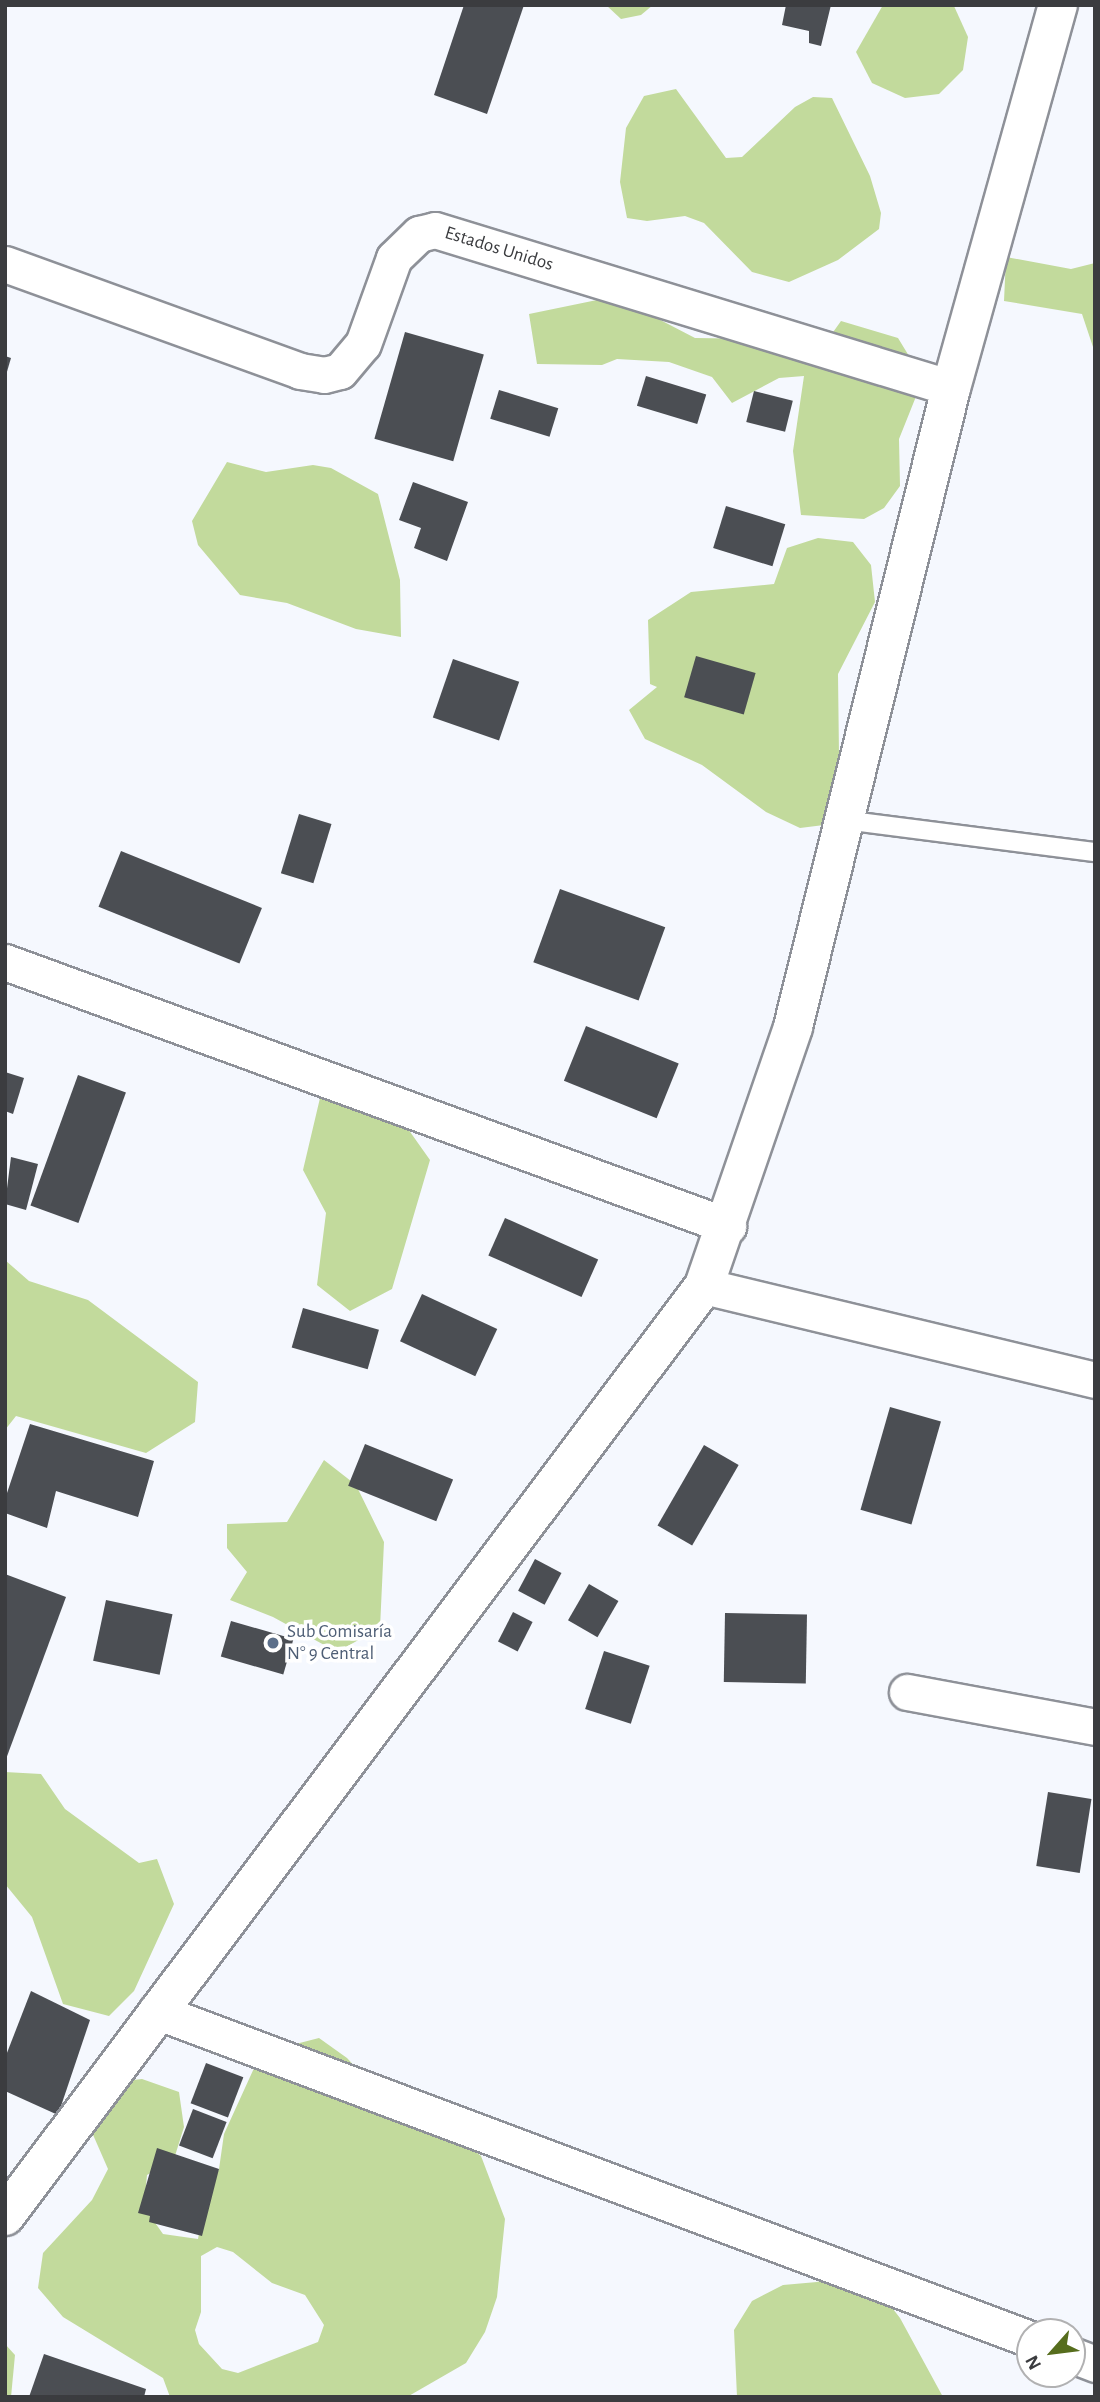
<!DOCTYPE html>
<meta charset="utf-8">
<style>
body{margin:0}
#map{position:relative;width:1100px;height:2402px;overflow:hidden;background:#f5f8fe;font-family:"Alegreya Sans",sans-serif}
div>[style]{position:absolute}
.green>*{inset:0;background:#c2da9c}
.building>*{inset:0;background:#4b4e53;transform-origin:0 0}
.roads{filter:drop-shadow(2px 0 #8e9198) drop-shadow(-2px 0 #8e9198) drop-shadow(0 2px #8e9198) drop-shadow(0 -2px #8e9198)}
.service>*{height:18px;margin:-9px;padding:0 9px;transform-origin:9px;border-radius:9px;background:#fff}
.minor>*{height:35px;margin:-17.5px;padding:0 17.5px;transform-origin:17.5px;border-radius:17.5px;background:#fff}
.tertiary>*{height:38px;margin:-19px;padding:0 19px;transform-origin:19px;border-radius:19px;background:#fff}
.dots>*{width:19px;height:19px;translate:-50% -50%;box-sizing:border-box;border:4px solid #fff;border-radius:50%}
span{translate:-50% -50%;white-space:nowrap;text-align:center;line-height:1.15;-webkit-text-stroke:7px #fff;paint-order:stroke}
.street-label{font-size:19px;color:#3b3c3f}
.service-label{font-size:19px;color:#4e5e75}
.left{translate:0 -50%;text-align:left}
.frame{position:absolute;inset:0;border:7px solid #3b3c3f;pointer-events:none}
.north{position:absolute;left:1016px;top:2318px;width:70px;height:70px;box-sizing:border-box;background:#fff;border:2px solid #b1b1b2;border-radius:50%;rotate:242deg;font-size:19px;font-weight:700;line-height:28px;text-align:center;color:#3b3c3f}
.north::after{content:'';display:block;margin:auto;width:24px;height:32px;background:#566d1d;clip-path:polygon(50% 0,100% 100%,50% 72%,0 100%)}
</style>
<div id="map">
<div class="green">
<div style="clip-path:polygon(606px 5px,653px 5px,641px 15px,621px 19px)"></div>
<div style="clip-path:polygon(883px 5px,954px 6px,968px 37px,963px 70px,939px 94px,905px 98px,872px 83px,856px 52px)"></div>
<div style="clip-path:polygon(676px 89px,726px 158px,742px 157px,795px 107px,813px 97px,832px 98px,870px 176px,881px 213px,879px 229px,838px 260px,789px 282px,752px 272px,704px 223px,685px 216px,647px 221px,627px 218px,620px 182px,626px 128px,644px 96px)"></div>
<div style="clip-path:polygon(1006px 257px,1071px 269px,1095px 263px,1095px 353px,1082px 314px,1004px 301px)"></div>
<div style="clip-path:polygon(597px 300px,643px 311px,695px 338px,767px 339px,816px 356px,841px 321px,898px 338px,923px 379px,899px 439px,900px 486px,884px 508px,864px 519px,801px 515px,793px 451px,804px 376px,779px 378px,732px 403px,712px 377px,669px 362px,617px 359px,602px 365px,537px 364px,529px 314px)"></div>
<div style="clip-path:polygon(227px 462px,266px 472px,313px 465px,331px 468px,378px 494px,400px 580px,401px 637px,356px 629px,287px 603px,240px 595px,198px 545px,192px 521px)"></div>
<div style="clip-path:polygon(818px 538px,853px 542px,871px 565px,875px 602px,838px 674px,839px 755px,832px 824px,800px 828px,766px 812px,702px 765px,645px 739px,629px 710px,657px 687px,650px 684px,648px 620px,691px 592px,774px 584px,787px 548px)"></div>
<div style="clip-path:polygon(320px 1098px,347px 1108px,396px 1112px,430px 1160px,392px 1289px,350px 1311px,317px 1285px,326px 1213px,303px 1170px)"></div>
<div style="clip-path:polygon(5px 1260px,29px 1281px,88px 1300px,198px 1382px,195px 1422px,146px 1453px,16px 1416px,5px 1430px)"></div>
<div style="clip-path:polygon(324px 1460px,356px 1485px,384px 1542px,380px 1628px,337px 1652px,273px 1617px,230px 1600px,247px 1572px,227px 1548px,227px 1524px,287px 1522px)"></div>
<div style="clip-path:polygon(5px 1772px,41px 1774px,65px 1809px,139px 1863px,157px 1859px,174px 1904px,134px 1991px,109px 2016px,63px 2004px,32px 1917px,5px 1884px)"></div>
<div style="clip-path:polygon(evenodd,319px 2038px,347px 2058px,395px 2110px,456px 2136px,481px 2156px,505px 2219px,497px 2297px,485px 2332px,466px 2363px,407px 2397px,170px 2397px,163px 2378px,63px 2317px,38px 2288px,43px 2253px,92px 2200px,108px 2169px,80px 2105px,108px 2083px,142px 2079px,179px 2092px,184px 2127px,174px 2159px,147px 2175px,144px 2207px,163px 2234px,198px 2239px,204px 2204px,219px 2169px,224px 2134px,255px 2066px,284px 2047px,319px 2038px,217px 2247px,233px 2252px,272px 2283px,305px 2295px,324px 2325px,318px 2342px,238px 2373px,222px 2369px,199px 2344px,195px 2330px,201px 2312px,201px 2256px,217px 2247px)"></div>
<div style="clip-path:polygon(849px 2271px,879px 2291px,900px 2318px,943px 2397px,737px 2397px,734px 2330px,752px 2301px,783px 2285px,817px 2282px)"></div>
<div style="clip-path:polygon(5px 2344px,15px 2355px,11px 2397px,5px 2397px)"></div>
</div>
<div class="building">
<div style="clip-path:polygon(464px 5px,524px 5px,487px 114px,434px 95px)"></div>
<div style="clip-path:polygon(786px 5px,831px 5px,821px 46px,809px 43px,809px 31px,782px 25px)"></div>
<div style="left:405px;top:332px;width:82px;height:111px;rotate:16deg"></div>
<div style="clip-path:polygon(5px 356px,11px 358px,6px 375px,5px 375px)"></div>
<div style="left:646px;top:376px;width:63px;height:31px;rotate:17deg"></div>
<div style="left:499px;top:390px;width:62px;height:30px;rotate:17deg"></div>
<div style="left:754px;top:391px;width:40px;height:32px;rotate:14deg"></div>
<div style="clip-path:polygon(413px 482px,468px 502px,447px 561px,414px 548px,421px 528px,399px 520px)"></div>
<div style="left:726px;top:506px;width:62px;height:44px;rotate:17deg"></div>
<div style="left:696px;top:656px;width:62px;height:43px;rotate:16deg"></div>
<div style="left:453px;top:659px;width:70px;height:62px;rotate:19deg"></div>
<div style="left:299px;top:814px;width:34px;height:62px;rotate:17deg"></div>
<div style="left:121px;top:851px;width:152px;height:60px;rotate:22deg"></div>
<div style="left:560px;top:889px;width:112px;height:78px;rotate:20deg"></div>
<div style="left:586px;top:1026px;width:100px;height:59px;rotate:22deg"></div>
<div style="clip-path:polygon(5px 1072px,24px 1078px,13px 1114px,5px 1111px)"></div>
<div style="left:78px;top:1075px;width:51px;height:139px;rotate:20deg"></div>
<div style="clip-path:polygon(11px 1157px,38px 1164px,26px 1210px,5px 1204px)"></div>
<div style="left:505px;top:1218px;width:102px;height:41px;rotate:24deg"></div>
<div style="left:422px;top:1294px;width:83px;height:52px;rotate:25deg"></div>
<div style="left:303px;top:1308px;width:79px;height:41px;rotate:16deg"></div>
<div style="left:890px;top:1407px;width:53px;height:107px;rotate:16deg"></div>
<div style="clip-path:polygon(30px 1424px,154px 1461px,138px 1517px,56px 1491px,47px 1528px,5px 1513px,5px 1499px)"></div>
<div style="left:365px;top:1444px;width:95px;height:45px;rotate:22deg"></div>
<div style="left:704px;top:1445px;width:40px;height:93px;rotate:30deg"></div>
<div style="left:535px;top:1559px;width:30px;height:36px;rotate:28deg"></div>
<div style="clip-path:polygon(5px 1574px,66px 1597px,6px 1759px,5px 1759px)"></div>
<div style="left:589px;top:1584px;width:34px;height:42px;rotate:30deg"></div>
<div style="left:106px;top:1600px;width:68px;height:62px;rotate:12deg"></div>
<div style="left:513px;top:1612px;width:22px;height:33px;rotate:27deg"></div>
<div style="left:725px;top:1613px;width:82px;height:69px;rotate:1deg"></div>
<div style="left:231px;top:1621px;width:65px;height:37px;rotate:16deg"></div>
<div style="left:604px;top:1651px;width:48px;height:61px;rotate:18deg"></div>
<div style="left:1048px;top:1792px;width:44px;height:75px;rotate:9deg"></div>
<div style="clip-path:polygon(31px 1991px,90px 2020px,58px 2115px,5px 2091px,5px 2058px)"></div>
<div style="left:206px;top:2063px;width:40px;height:43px;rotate:21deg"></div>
<div style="left:193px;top:2109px;width:36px;height:39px;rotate:21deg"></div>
<div style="clip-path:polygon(157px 2148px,219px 2169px,202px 2236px,149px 2222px,150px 2216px,138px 2213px)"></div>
<div style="clip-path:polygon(44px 2354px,146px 2389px,144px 2397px,29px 2397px)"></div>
</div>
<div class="roads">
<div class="service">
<div style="left:844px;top:820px;width:253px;rotate:7.3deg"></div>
</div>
<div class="minor">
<div style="left:5px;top:264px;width:314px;rotate:19.9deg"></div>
<div style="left:300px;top:371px;width:24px;rotate:9deg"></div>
<div style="left:324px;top:375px;width:16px;rotate:-14deg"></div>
<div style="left:340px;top:371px;width:35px;rotate:-50deg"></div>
<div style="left:363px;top:344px;width:91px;rotate:-70.2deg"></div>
<div style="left:394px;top:258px;width:35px;rotate:-44deg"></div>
<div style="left:419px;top:234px;width:16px;rotate:-14deg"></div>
<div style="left:435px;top:230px;width:540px;rotate:17.02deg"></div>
<div style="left:5px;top:962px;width:770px;rotate:20.06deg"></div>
<div style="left:704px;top:1286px;width:402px;rotate:13.5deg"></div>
<div style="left:907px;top:1692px;width:191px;rotate:10.5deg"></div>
<div style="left:156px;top:2011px;width:934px;rotate:20.57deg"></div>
<div style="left:1072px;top:2355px;width:25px;rotate:21deg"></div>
</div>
<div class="tertiary">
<div style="left:5px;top:2216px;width:1163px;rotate:-53.07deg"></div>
<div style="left:704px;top:1286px;width:274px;rotate:-71deg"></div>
<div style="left:793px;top:1027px;width:658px;rotate:-76.11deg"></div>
<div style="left:951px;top:388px;width:398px;rotate:-74.4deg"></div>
</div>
</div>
<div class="dots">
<div style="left:273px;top:1643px;background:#5c6f8a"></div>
</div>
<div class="street-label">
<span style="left:499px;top:249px;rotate:17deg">Estados Unidos</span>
</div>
<div class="service-label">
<span class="left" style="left:287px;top:1643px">Sub Comisaría<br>N° 9 Central</span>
</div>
<div class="frame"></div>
<div class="north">N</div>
</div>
